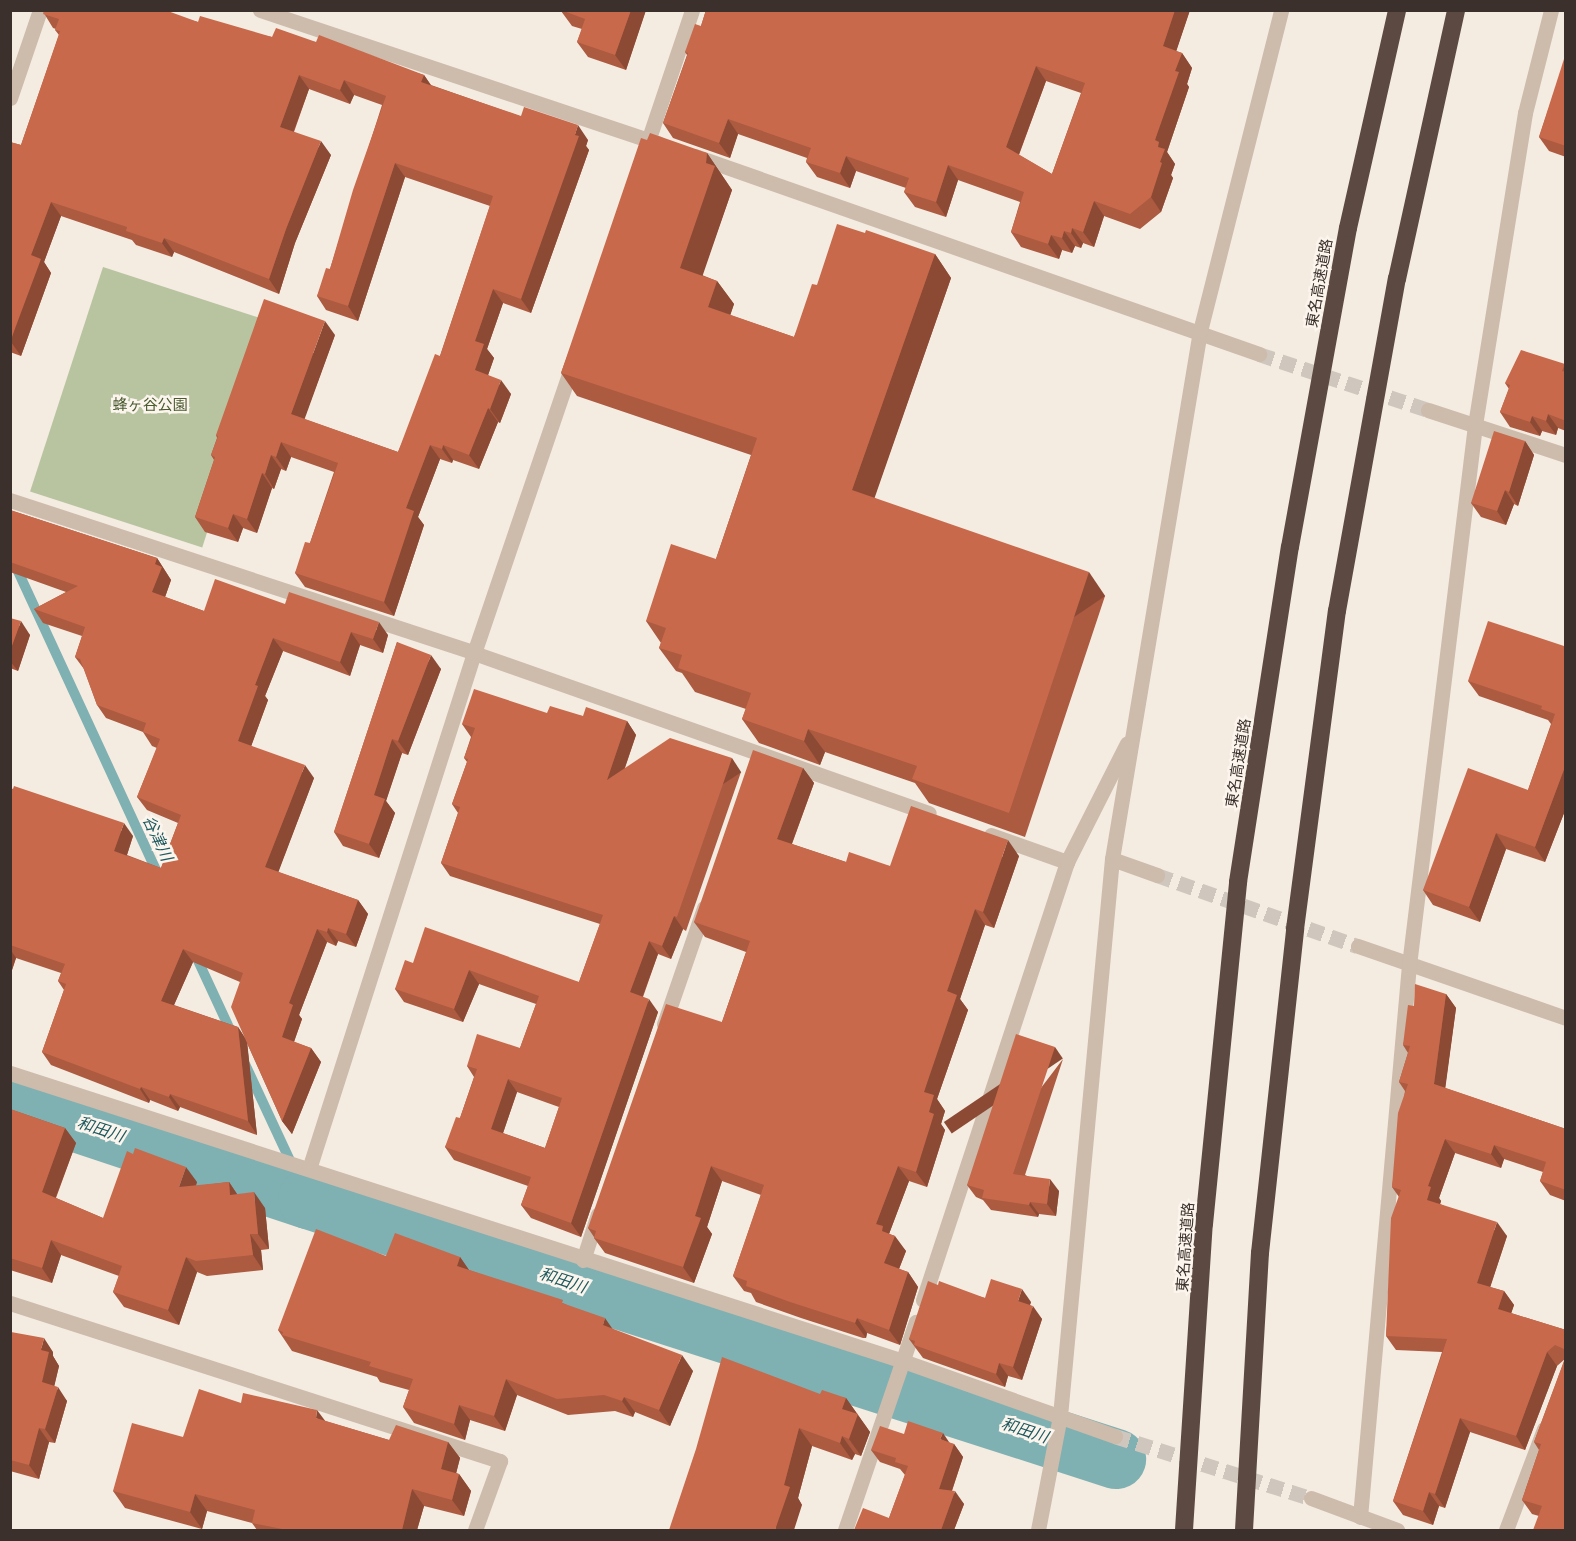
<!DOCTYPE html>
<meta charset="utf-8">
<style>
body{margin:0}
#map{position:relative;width:1576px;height:1541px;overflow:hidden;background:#f4ebe1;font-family:"Titillium Web","Noto Sans JP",sans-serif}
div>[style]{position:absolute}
.green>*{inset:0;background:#b8c4a0;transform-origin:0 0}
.stream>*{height:10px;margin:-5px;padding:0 5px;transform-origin:5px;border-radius:5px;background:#7fb0b2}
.river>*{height:60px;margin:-30px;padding:0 30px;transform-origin:30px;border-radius:30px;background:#7fb0b2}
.minor-tunnel>*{height:15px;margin-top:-7.5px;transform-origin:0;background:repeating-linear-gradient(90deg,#cfc6bd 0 15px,transparent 0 23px)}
.minor>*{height:15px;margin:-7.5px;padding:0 7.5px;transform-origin:7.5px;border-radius:7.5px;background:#cdbbac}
.highway>*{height:18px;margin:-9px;padding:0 9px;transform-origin:9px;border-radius:9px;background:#5c4a42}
.wall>*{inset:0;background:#ac5a40}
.shaded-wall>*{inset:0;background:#8c4a34;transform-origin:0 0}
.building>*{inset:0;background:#c8694b}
span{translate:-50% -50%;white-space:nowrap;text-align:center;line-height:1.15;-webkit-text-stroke:5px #fbf5ee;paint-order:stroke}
.street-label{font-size:15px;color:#3b302b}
.park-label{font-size:15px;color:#4a5a2e}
.water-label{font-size:16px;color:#1f5a5e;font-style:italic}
.frame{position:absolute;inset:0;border:12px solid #3b302b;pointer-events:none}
</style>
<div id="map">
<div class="green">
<div style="left:103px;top:267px;width:181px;height:236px;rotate:18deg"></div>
</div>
<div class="stream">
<div style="left:10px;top:554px;width:357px;rotate:65.2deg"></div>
<div style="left:194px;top:952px;width:93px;rotate:65.1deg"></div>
<div style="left:245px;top:1064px;width:149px;rotate:65deg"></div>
</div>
<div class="river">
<div style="left:10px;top:1100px;width:314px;rotate:18.4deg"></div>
<div style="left:308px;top:1199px;width:849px;rotate:17.84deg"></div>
</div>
<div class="minor-tunnel">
<div style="left:1259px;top:354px;width:178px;rotate:18.3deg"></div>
<div style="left:1157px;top:875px;width:213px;rotate:19.5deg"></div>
<div style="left:1115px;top:1436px;width:206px;rotate:17.6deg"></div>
</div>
<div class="minor">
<div style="left:260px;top:10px;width:420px;rotate:18.5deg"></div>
<div style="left:10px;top:98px;width:93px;rotate:-71.2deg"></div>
<div style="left:644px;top:153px;width:151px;rotate:-71.4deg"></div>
<div style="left:695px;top:156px;width:598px;rotate:19.34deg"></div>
<div style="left:1428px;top:410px;width:145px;rotate:18.1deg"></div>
<div style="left:10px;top:500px;width:489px;rotate:18.2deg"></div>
<div style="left:474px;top:653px;width:482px;rotate:19.4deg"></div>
<div style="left:991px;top:835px;width:81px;rotate:19.6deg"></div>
<div style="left:1112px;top:859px;width:48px;rotate:19.6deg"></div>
<div style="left:1358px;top:946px;width:220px;rotate:19.1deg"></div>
<div style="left:664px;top:1024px;width:123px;rotate:-71deg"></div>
<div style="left:10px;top:1073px;width:938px;rotate:17.87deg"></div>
<div style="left:903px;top:1361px;width:225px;rotate:19.5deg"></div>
<div style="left:309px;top:1169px;width:542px;rotate:-72.27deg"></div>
<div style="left:474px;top:653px;width:306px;rotate:-71.2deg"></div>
<div style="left:583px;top:1260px;width:48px;rotate:-71.9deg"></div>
<div style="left:923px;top:1300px;width:461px;rotate:-71.8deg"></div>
<div style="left:1067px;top:862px;width:133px;rotate:-63.2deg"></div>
<div style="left:10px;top:1303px;width:515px;rotate:17.87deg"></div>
<div style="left:500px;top:1461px;width:73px;rotate:109.9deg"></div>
<div style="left:1311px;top:1498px;width:92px;rotate:20.4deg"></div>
<div style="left:1360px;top:1517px;width:554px;rotate:-84.93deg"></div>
<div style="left:1409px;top:965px;width:544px;rotate:-83.03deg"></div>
<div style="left:1475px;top:425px;width:316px;rotate:-80.9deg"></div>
<div style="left:1525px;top:113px;width:106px;rotate:-75.8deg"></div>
<div style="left:845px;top:1530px;width:220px;rotate:-71.2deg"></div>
<div style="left:1038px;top:1530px;width:116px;rotate:-79.1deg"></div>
<div style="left:1060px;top:1416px;width:559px;rotate:-84.67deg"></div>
<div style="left:1112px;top:859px;width:535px;rotate:-80.54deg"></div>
<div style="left:1200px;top:331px;width:331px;rotate:-75.8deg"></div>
<div style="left:1506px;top:1530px;width:108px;rotate:-69.4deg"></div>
</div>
<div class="highway">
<div style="left:1184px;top:1530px;width:307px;rotate:-86.3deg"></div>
<div style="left:1204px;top:1224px;width:344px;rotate:-84.3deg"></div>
<div style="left:1238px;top:882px;width:339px;rotate:-81.2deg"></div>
<div style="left:1290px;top:547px;width:324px;rotate:-79.7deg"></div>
<div style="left:1348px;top:228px;width:223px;rotate:-77.3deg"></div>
<div style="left:1244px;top:1530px;width:277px;rotate:-86.7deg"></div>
<div style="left:1260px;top:1253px;width:326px;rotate:-83.8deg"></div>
<div style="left:1295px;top:929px;width:321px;rotate:-82.5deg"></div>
<div style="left:1337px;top:611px;width:337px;rotate:-79.8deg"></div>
<div style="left:1397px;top:279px;width:275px;rotate:-77.6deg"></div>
</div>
<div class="wall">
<div style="clip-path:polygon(42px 10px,153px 10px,198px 22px,272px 37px,316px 42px,424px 75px,431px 85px,588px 140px,586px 146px,589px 150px,531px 313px,503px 303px,487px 349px,494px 358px,488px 375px,511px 394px,500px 423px,498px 422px,479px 469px,453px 460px,452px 463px,440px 459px,418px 517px,424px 525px,394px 616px,305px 587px,295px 573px,310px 543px,334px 472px,291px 457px,286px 471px,281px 469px,274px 489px,272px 488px,257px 533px,243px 528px,238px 542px,205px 532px,195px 517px,214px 460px,211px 455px,217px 438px,216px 435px,335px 335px,304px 419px,398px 452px,440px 356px,490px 206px,405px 177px,358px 321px,326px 310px,317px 296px,330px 269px,382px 105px,354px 95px,350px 104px,309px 89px,294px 132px,331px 155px,295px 243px,279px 294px,174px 252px,172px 257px,136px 245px,132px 240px,61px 216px,44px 262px,51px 273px,21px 356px,10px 352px,10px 142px,21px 145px,59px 35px,55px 30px,56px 29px,53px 28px)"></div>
<div style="clip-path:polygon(646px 10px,626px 70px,588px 57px,577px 42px,582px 29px,572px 26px,561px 11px)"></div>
<div style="clip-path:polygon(evenodd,706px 10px,1190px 10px,1176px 51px,1182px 53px,1192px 68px,1187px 84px,1189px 87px,1167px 152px,1175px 164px,1171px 175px,1173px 178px,1161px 212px,1140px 229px,1104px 216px,1094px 247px,1083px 243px,1081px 248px,1075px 246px,1072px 253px,1062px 250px,1059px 259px,1021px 247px,1011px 232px,1020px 202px,958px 180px,946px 217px,915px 207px,904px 192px,906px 188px,856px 171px,850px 188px,817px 177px,806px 162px,807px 158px,738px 134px,730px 158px,673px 138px,663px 123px,687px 55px,685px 52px,701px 26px,706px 10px,1046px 81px,1081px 93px,1052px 174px,1019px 155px,1046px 81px)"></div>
<div style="clip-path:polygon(1566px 57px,1566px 157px,1549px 151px,1539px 137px)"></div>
<div style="clip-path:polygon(647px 140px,707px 153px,732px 190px,702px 275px,717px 281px,734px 304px,730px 315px,794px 337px,817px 285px,935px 254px,951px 278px,874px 498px,1105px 596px,1025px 837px,929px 803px,915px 783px,825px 752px,820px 765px,759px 743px,742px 719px,746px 709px,695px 692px,682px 673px,676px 671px,659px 648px,661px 643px,646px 621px,716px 559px,751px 455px,577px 396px,561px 373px)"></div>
<div style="clip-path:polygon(1565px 364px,1566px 431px,1558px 428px,1556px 435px,1542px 431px,1540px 436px,1510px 427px,1500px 412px,1509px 389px,1505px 383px)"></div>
<div style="clip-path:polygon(1525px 441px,1534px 455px,1518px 506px,1514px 504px,1506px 525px,1481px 517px,1471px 503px)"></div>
<div style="clip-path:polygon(evenodd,10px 510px,157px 558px,171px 580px,165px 597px,204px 611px,285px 604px,388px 635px,383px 653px,360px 645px,350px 676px,283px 651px,265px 696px,268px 700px,251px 746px,314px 778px,278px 872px,358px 900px,368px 914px,356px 947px,338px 941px,336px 946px,327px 942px,299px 1015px,302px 1019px,294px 1042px,311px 1048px,321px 1062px,292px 1134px,282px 1121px,247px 1043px,257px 1135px,180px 1107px,178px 1111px,150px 1100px,149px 1103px,51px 1065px,42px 1052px,64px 990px,58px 981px,61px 973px,16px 958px,10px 976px,10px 788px,133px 836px,127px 855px,161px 868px,178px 823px,147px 810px,137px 797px,157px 748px,152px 746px,143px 732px,106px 718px,97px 705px,84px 669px,75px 657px,82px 636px,43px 623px,34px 609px,66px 592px,10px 572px,10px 510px,193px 962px,240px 982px,245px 1038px,238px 1027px,174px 1005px,193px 962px)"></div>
<div style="clip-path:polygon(10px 618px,30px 635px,18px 671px,10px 668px)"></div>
<div style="clip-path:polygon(1566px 641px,1566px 808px,1545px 862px,1506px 849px,1480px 922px,1433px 905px,1423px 890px,1528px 790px,1551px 724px,1548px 720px,1479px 696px,1468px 681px,1564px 646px)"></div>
<div style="clip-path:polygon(397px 642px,441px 669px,408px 755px,402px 753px,386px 801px,395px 813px,379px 858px,343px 846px,334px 832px)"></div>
<div style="clip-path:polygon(evenodd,547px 713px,583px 716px,627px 721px,636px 735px,625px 768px,741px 772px,686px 931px,683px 929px,671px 959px,658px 954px,643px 997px,658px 1012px,581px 1237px,531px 1218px,521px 1205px,528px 1186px,454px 1160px,445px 1147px,460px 1118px,474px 1077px,467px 1066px,520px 1048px,536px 1004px,479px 984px,463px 1022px,404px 1002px,395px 989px,413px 963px,579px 982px,600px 924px,450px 876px,441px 863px,458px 813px,452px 804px,467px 762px,464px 758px,471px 737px,462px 724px,547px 713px,517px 1092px,559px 1107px,545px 1148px,503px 1133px,517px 1092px)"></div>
<div style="clip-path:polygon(803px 768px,814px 783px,792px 844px,846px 862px,890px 866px,1019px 856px,994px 928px,985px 925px,960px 999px,968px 1010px,937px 1099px,945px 1111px,941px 1124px,945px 1130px,927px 1187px,909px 1181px,889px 1234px,906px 1251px,899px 1269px,908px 1272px,918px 1287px,900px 1345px,867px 1333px,866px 1338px,863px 1338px,801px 1318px,756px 1302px,751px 1293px,744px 1291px,733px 1276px,761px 1195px,722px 1181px,707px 1227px,712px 1234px,694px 1283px,605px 1253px,594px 1238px,594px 1237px,588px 1228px,722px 1022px,746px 952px,705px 937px,694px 922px)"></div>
<div style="clip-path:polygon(1446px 994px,1456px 1008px,1445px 1088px,1566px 1129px,1566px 1201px,1550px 1195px,1540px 1181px,1543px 1172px,1504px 1159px,1501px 1168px,1455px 1153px,1439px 1198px,1441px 1201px,1440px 1204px,1507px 1236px,1490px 1287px,1504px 1291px,1514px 1305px,1511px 1313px,1566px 1330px,1566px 1530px,1539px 1516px,1532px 1514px,1522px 1500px,1539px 1450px,1534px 1442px,1565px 1359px,1557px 1366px,1525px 1450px,1470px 1432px,1445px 1508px,1439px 1506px,1433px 1525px,1403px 1515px,1393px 1501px,1442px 1352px,1396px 1350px,1386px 1336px,1399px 1197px,1392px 1187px,1405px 1091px,1399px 1082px,1408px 1053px,1403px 1045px,1414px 1006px)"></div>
<div style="clip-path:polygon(1063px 1059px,1025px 1175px,1059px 1191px,1056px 1216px,1039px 1214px,1038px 1217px,991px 1210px,983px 1200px,976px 1197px,967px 1185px)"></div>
<div style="clip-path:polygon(10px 1109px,65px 1128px,76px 1143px,56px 1198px,103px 1218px,197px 1182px,196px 1186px,229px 1182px,237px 1194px,265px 1208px,269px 1249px,261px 1250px,263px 1270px,207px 1276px,197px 1272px,179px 1325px,124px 1307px,113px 1292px,119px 1276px,61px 1255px,52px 1283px,10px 1270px)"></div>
<div style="clip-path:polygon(386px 1256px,460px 1257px,469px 1270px,565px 1304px,693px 1371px,670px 1426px,635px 1412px,633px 1417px,615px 1411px,568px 1415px,517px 1395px,505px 1431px,470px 1420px,465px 1440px,414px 1423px,403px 1407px,409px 1390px,380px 1382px,377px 1377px,292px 1351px,278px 1330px)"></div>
<div style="clip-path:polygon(938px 1285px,985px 1298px,1031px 1302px,1030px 1305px,1042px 1319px,1022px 1380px,1008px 1376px,1005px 1387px,923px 1358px,909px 1339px)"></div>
<div style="clip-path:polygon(10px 1336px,53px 1352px,53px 1356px,59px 1366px,54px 1386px,67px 1401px,55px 1443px,49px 1442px,39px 1479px,10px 1471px)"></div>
<div style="clip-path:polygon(820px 1394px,846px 1398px,870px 1432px,861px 1456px,855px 1454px,852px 1460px,812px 1446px,798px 1498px,802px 1505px,669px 1530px)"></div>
<div style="clip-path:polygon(241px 1403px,325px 1421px,389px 1440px,448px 1442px,460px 1458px,456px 1473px,459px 1474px,471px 1491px,464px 1516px,424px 1506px,417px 1530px,257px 1530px,252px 1523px,207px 1511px,202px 1529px,125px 1508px,113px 1491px,183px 1437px)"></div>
<div style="clip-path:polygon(904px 1434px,954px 1444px,963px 1457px,952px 1491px,964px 1504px,954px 1530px,854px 1530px,889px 1518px,905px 1475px,900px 1469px,880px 1462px,871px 1450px)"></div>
</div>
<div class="shaded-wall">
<div style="clip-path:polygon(631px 10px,646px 10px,626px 70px,615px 55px)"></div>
<div style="clip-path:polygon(1175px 10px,1190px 10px,1173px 61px,1163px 46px)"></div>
<div style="clip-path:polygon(1182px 53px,1192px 68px,1187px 84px,1189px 87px,1167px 152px,1175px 164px,1171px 175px,1173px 178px,1161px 212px,1151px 197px,1160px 162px,1158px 147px,1155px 140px,1175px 71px)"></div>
<div style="clip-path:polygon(1036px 66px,1046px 81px,1016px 162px,1006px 147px)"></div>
<div style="clip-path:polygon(299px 75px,309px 89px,290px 141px,280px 127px)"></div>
<div style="clip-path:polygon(424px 75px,434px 90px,421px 82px)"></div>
<div style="clip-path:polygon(344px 80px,354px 95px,350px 104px,340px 90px)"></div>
<div style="clip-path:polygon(728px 119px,738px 134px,730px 158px,719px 143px)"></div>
<div style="clip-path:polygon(578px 125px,588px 140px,586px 146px,589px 150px,531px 313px,521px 299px)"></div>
<div style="clip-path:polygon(321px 141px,331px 155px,295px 243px,279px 294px,269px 279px,286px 229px)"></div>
<div style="clip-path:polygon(707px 153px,732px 190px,697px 292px,680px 268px,706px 163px)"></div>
<div style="clip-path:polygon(846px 156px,856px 171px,850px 188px,840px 173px)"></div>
<div style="clip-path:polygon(395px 163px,405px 177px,358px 321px,348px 306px)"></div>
<div style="clip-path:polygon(948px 165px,958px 180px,946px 217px,936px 202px)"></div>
<div style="clip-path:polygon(1094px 201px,1104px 216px,1094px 247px,1083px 232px)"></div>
<div style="clip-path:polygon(51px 202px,61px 216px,44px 262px,51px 273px,21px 356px,11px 342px,31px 255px)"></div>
<div style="clip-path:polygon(1072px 228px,1083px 243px,1081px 248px,1071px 233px)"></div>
<div style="clip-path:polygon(1064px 231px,1075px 246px,1072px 253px,1062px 238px)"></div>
<div style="clip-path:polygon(1051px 235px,1062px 250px,1059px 259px,1048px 244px)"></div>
<div style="clip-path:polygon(164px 238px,174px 252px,172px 257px,162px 243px)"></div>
<div style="clip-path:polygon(935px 254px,951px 278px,869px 514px,852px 490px)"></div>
<div style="clip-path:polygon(717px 281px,734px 304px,725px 331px,708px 307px)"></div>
<div style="clip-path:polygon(493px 289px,503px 303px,487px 349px,494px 358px,485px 384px,475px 370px,475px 341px)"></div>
<div style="clip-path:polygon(325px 321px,335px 335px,301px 429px,291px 414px)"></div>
<div style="clip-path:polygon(501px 380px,511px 394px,500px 423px,490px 409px)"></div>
<div style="clip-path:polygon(488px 408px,498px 422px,479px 469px,469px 455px)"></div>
<div style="clip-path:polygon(1548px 414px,1558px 428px,1556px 435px,1546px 421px)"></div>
<div style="clip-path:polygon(1532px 416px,1542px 431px,1540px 436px,1530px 422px)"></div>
<div style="clip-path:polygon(1525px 441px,1534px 455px,1518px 506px,1509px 492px)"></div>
<div style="clip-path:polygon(281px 442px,291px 457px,286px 471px,276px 457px)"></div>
<div style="clip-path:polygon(430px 445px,440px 459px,418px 517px,424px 525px,394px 616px,384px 602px,406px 508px)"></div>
<div style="clip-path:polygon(443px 445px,453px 460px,452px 463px,442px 449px)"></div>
<div style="clip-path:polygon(271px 455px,281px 469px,274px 489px,265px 474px)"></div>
<div style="clip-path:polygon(262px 473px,272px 488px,257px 533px,247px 519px)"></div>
<div style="clip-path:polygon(1505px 490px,1514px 504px,1506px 525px,1497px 511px)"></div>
<div style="clip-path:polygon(233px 514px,243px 528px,238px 542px,228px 528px)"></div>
<div style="clip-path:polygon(157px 558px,171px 580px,162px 606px,152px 592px,155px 564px)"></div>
<div style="left:1089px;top:572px;width:29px;height:254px;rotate:56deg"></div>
<div style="clip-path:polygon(21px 621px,30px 635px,18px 671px,10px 661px,10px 651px)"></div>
<div style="clip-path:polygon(379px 622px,388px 635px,383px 653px,373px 639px)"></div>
<div style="clip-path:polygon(351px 632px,360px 645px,350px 676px,340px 662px)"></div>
<div style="clip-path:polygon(273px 638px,283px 651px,265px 696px,268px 700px,248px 755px,238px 741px,255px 685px)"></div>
<div style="clip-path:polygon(431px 655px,441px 669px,408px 755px,398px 741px)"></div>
<div style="clip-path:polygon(627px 721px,636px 735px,616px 793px,607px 780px)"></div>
<div style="clip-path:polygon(808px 729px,825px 752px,820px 765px,804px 741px)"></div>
<div style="clip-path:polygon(392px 739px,402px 753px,386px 801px,395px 813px,379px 858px,369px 844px,374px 795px)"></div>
<div style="left:732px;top:758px;width:17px;height:168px;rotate:57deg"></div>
<div style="clip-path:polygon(1566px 764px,1566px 808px,1545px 862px,1535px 847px)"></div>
<div style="clip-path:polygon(305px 765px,314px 778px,275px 881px,265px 867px)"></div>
<div style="clip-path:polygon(803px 768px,814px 783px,788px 854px,777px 839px)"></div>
<div style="clip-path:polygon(124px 823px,133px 836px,124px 864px,114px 851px)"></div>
<div style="clip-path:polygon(1496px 833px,1506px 849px,1480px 922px,1469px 907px)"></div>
<div style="clip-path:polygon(1008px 840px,1019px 856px,994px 928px,983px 912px)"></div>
<div style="clip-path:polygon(358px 900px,368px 914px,356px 947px,346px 934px)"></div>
<div style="clip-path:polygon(975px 909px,985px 925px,960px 999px,968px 1010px,937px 1099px,945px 1111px,941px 1124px,945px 1130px,927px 1187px,916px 1172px,929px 1112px,924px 1092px,947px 991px)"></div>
<div style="clip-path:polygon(674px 916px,683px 929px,671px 959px,662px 946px)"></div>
<div style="clip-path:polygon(328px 928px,338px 941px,336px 946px,327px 932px)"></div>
<div style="clip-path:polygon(317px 929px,327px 942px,299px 1015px,302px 1019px,291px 1050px,282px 1037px,289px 1003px)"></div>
<div style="clip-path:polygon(649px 941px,658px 954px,639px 1006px,630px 992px)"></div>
<div style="clip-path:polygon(10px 949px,16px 958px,10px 976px)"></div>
<div style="clip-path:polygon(183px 949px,193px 962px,170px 1014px,161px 1001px)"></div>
<div style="clip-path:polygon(469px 970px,479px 984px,463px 1022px,454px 1009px)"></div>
<div style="clip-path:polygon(1446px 994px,1456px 1008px,1444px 1098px,1434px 1084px)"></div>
<div style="clip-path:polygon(649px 999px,658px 1012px,581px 1237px,571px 1223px)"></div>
<div style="clip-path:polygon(238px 1027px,247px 1041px,257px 1135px,248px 1121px)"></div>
<div style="left:1055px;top:1047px;width:14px;height:134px;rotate:56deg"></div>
<div style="clip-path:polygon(311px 1048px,321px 1062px,292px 1134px,282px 1121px)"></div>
<div style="clip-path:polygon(508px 1079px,517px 1092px,500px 1142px,491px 1129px)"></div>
<div style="clip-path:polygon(141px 1087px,150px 1100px,149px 1103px,140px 1089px)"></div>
<div style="clip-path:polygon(170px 1094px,180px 1107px,178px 1111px,169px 1097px)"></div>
<div style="clip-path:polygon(65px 1128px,76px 1143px,52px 1207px,42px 1192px)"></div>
<div style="clip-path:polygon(1445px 1139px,1455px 1153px,1439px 1198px,1441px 1201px,1437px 1214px,1427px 1200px,1428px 1186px)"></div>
<div style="clip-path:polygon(1494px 1145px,1504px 1159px,1501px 1168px,1491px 1154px)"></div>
<div style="clip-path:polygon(711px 1166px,722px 1181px,707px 1227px,712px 1234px,694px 1283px,683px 1267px,695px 1216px)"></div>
<div style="clip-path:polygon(898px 1166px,909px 1181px,889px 1234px,895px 1236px,906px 1251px,895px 1279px,884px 1263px,876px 1224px)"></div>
<div style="clip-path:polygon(186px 1167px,197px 1182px,189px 1202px,179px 1187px)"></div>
<div style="clip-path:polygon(1050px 1179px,1059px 1191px,1056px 1216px,1047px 1204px)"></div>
<div style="clip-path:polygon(229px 1182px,239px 1197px,230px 1195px)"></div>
<div style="clip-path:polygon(254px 1192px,265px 1208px,269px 1249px,258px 1234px)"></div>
<div style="clip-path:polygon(1030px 1202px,1039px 1214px,1038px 1217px,1029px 1205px)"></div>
<div style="clip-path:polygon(1497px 1222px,1507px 1236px,1487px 1297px,1477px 1283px)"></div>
<div style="clip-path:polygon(250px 1234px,261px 1250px,263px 1270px,253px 1255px)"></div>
<div style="clip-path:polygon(51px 1240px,61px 1255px,52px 1283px,42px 1268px)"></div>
<div style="clip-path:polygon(186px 1257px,197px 1272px,179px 1325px,168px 1310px)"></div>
<div style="clip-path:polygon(460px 1257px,471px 1273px,457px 1266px)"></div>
<div style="clip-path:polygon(908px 1272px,918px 1287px,900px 1345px,889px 1330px)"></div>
<div style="clip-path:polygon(1022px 1289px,1031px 1302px,1027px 1313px,1018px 1301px)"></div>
<div style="clip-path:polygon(1504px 1291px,1514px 1305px,1508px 1323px,1498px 1309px)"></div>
<div style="clip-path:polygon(1033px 1306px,1042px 1319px,1022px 1380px,1013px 1367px)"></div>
<div style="clip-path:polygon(605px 1318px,616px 1334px,603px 1325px)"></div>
<div style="clip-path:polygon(857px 1318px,867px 1333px,866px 1338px,855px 1323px)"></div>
<div style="clip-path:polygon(44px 1338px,53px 1352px,53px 1356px,59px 1366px,52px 1396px,42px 1382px,41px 1350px)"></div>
<div style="clip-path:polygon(1547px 1352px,1557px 1366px,1525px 1450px,1516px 1436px)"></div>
<div style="clip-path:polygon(682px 1355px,693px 1371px,670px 1426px,659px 1410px)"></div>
<div style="clip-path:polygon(999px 1363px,1008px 1376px,1005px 1387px,996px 1374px)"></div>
<div style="clip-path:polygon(506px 1379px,517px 1395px,505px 1431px,494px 1416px)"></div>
<div style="clip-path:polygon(58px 1387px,67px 1401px,55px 1443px,45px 1429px)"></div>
<div style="clip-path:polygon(624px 1397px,635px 1412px,633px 1417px,622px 1401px)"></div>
<div style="clip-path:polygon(846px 1398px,870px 1432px,861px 1456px,849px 1439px,842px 1409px)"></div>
<div style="clip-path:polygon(459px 1405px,470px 1420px,465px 1440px,454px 1424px)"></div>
<div style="clip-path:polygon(317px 1410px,329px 1426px,316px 1418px)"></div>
<div style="clip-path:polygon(1460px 1418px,1470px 1432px,1445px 1508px,1435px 1494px)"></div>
<div style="clip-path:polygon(39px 1428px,49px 1442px,39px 1479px,29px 1465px)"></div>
<div style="clip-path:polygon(799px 1428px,812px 1446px,798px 1498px,802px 1505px,794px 1530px,775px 1530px,784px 1485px)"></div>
<div style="clip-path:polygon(943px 1433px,951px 1445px,940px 1439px)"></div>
<div style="clip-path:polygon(842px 1436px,855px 1454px,852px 1460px,840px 1443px)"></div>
<div style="clip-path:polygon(448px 1442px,460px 1458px,453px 1486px,441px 1469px)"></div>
<div style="clip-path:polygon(954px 1444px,963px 1457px,948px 1502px,939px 1489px)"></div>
<div style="clip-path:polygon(459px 1474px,471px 1491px,464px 1516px,452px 1500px)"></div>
<div style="clip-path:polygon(412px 1489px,424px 1506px,417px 1530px,402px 1530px)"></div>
<div style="clip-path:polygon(955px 1491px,964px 1504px,954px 1530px,941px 1530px)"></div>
<div style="clip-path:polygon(1429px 1492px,1439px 1506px,1433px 1525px,1423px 1511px)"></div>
<div style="clip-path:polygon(195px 1494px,207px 1511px,202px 1529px,190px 1512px)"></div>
</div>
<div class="building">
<div style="clip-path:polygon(45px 10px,165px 10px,198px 22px,200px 16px,272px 37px,276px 28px,316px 42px,319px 35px,424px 75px,421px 82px,521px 116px,524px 107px,578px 125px,575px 135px,579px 136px,521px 299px,493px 289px,475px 341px,484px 344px,475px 370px,501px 380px,490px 409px,488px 408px,469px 455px,443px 445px,442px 449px,430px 445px,406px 508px,414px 511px,384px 602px,295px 573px,305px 542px,310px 543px,338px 463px,281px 442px,276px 457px,271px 455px,265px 474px,262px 473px,247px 519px,233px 514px,228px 528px,195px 517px,215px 457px,211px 455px,218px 436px,216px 435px,264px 299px,325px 321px,291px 414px,398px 452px,435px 354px,440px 356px,493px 196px,395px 163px,348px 306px,317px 296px,326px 268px,330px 269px,353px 190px,386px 96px,344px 80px,340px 90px,299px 75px,280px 127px,321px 141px,286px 229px,269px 279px,164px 238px,162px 243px,126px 231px,127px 227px,51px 202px,31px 255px,41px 259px,10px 342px,10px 142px,21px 145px,60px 31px,55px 30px,59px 19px,43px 14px)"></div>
<div style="clip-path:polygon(561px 10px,631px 10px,615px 55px,577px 42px,585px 19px)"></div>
<div style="clip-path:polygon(evenodd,706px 10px,1175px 10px,1163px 46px,1182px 53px,1175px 71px,1179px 72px,1155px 140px,1159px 142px,1158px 147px,1165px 149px,1160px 162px,1162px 163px,1151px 197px,1130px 214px,1094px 201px,1083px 232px,1072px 228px,1071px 233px,1064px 231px,1062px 238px,1051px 235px,1048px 244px,1011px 232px,1024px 192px,948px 165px,936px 202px,904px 192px,909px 178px,846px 156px,840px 173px,806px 162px,811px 148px,728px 119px,719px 143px,663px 123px,688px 53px,685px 52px,695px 24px,701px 26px,706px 10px,1036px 66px,1085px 83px,1052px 174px,1006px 147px,1036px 66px)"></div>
<div style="clip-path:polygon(1566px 57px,1566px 146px,1539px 137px,1564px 59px)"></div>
<div style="clip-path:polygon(650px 133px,707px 153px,706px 163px,715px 166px,680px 268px,717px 281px,708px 307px,794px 337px,812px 284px,817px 285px,837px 224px,865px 233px,866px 230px,935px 254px,852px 490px,1089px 572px,1009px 813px,912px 779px,917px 766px,808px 729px,804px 741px,742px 719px,751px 693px,678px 668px,682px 655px,659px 648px,666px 628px,646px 621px,671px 544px,716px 559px,757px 438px,561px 373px,641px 138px,647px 140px)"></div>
<div style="clip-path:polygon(1521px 350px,1565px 364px,1562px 371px,1566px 372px,1566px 421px,1548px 414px,1546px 421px,1532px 416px,1530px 422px,1500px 412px,1510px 385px,1505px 383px)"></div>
<div style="clip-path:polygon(1494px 431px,1525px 441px,1509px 492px,1505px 490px,1497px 511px,1471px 503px)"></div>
<div style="clip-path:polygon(10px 510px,157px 558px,155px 564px,162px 567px,152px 592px,204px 611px,215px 579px,285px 604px,289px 592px,379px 622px,373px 639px,351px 632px,340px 662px,273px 638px,255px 685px,258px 686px,238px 741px,305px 765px,265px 867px,358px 900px,346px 934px,328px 928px,327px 932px,317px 929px,289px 1003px,293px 1005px,282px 1037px,311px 1048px,282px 1121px,231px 1007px,243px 973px,183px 949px,161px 1001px,238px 1027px,248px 1121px,170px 1094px,169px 1097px,141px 1087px,140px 1089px,42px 1052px,66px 984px,58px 981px,65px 964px,10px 945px,10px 788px,13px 789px,14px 786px,124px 823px,114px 851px,161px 868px,181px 815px,137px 797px,160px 739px,143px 732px,146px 723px,97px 705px,80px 659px,75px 657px,85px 627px,34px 609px,78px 586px,10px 562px)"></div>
<div style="clip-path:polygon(10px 618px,21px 621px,10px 651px)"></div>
<div style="clip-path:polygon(1488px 621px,1564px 646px,1566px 641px,1566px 764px,1535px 847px,1496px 833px,1469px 907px,1423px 890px,1468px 768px,1528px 790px,1555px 714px,1541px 709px,1542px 706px,1468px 681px)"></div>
<div style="clip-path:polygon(397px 642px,431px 655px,398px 741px,392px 739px,374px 795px,385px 799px,369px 844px,334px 832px)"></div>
<div style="clip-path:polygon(evenodd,474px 689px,547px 713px,550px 706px,583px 716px,586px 707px,627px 721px,607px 780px,670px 738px,732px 758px,677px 917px,674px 916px,662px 946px,649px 941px,630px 992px,649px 999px,571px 1223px,521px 1205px,531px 1177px,445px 1147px,456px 1117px,460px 1118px,477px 1069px,467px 1066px,477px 1034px,520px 1048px,539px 996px,469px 970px,454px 1009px,395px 989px,405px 960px,413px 963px,425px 927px,579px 982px,603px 915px,441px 863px,460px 807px,452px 804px,468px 759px,464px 758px,475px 728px,462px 724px,474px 689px,508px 1079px,562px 1098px,545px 1148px,491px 1129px,508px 1079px)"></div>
<div style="clip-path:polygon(753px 750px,803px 768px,777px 839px,846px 862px,849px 852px,890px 866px,911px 806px,1008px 840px,983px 912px,975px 909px,947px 991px,957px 995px,924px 1092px,934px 1095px,929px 1112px,934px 1114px,916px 1172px,898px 1166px,876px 1224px,883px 1226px,882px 1231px,895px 1236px,884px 1263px,908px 1272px,889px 1330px,857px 1318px,855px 1323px,852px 1322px,790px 1302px,746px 1286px,747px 1281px,733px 1276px,764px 1185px,711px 1166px,695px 1216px,701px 1218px,683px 1267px,594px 1238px,596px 1231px,588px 1228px,666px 1004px,722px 1022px,750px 941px,694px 922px)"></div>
<div style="clip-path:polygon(1415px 984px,1446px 994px,1434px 1084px,1566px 1129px,1566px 1190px,1540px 1181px,1546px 1162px,1494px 1145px,1491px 1154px,1445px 1139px,1428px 1186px,1431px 1187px,1427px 1200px,1497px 1222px,1477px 1283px,1504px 1291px,1498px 1309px,1566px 1330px,1566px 1530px,1533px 1530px,1542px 1506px,1522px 1500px,1541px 1444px,1534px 1442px,1565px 1358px,1564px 1349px,1555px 1345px,1547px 1352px,1516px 1436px,1460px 1418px,1435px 1494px,1429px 1492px,1423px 1511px,1393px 1501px,1447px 1339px,1386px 1336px,1391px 1218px,1401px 1190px,1392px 1187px,1398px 1113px,1408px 1084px,1399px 1082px,1410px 1046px,1403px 1045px,1408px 1005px,1414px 1006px)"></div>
<div style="clip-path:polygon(1016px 1034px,1055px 1047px,1013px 1174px,1050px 1179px,1047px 1204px,1030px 1202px,1029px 1205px,982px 1198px,984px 1190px,967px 1185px)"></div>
<div style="clip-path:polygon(10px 1109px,65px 1128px,42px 1192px,103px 1218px,127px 1151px,133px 1154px,135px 1148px,186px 1167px,179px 1187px,229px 1182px,230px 1195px,254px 1192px,258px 1234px,250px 1234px,253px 1255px,196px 1261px,186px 1257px,168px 1310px,113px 1292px,122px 1266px,51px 1240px,42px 1268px,10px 1258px)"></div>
<div style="clip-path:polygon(316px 1229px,386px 1256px,395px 1233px,460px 1257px,457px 1266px,563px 1300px,562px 1303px,605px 1318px,603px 1325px,682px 1355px,659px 1410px,624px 1397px,622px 1401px,604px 1395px,557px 1399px,506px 1379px,494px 1416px,459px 1405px,454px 1424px,403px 1407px,413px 1379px,369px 1366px,371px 1362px,282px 1335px,283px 1332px,278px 1330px)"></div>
<div style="clip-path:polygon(991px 1279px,1022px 1289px,1018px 1301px,1033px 1306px,1013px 1367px,999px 1363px,996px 1374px,914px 1345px,915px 1341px,909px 1339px,928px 1281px,938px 1285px,939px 1281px,985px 1298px)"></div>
<div style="clip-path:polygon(11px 1332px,44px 1338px,41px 1350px,49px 1352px,42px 1382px,58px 1387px,45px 1429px,39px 1428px,29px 1465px,10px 1460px,10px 1336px)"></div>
<div style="clip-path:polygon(722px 1357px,820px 1394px,822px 1390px,846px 1398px,842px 1409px,858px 1414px,849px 1439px,842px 1436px,840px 1443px,799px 1428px,784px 1485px,790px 1487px,775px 1530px,669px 1530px,696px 1449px)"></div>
<div style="clip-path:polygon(199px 1389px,241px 1403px,243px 1393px,317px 1410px,316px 1418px,389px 1440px,396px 1425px,448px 1442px,441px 1469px,459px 1474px,452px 1500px,412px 1489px,402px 1530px,287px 1530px,252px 1523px,255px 1510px,195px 1494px,190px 1512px,113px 1491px,132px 1423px,183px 1437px)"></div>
<div style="clip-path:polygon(908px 1421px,943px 1433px,940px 1439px,954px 1444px,939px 1489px,955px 1491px,941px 1530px,854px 1530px,863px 1508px,889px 1518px,908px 1466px,895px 1462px,896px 1458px,871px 1450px,880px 1426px,904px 1434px)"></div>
</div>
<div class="street-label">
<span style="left:1319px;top:283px;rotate:-80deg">東名高速道路</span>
<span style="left:1238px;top:763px;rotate:-81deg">東名高速道路</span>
<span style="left:1185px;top:1247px;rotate:-86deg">東名高速道路</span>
</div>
<div class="park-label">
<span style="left:150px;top:405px">蜂ヶ谷公園</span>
</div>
<div class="water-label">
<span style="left:158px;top:838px;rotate:65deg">谷津川</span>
<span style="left:101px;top:1129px;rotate:18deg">和田川</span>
<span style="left:563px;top:1280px;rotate:18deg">和田川</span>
<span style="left:1025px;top:1430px;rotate:18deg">和田川</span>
</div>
<div class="frame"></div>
</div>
